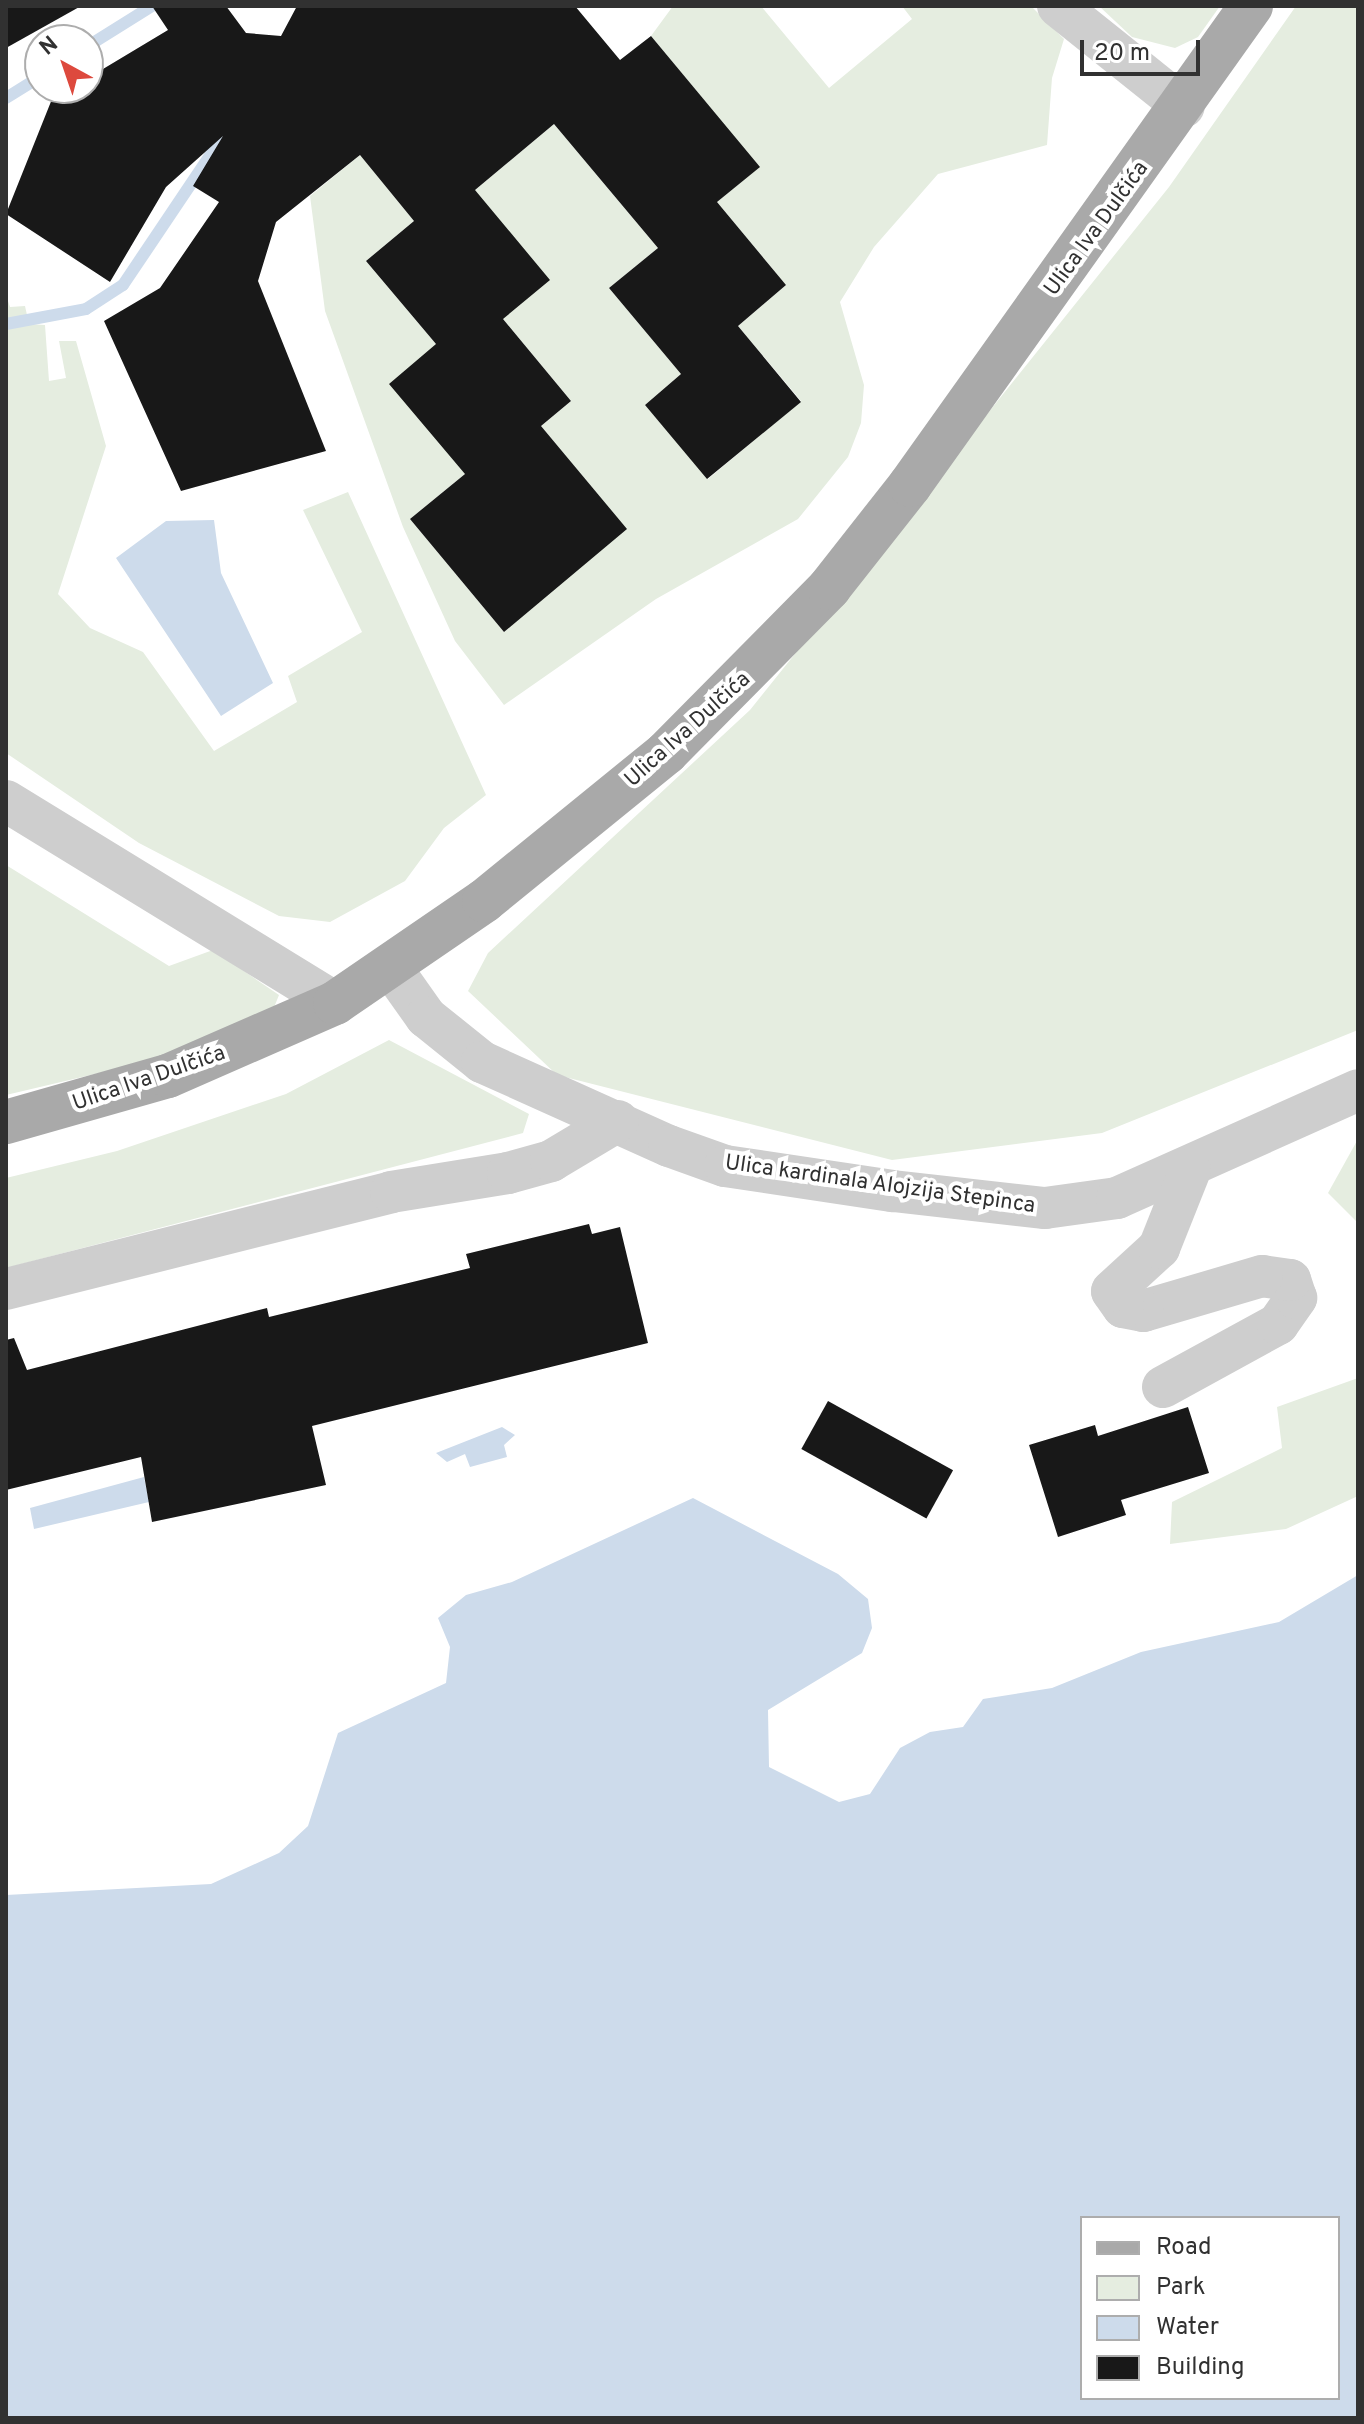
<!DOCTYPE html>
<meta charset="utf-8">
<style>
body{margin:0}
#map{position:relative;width:1364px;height:2424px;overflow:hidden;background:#fff;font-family:Overpass,sans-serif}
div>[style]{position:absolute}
.green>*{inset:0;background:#e5ede0}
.water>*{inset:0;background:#cddbeb}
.stream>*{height:12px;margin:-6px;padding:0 6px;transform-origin:6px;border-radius:6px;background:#cddbeb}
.building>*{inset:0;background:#181818;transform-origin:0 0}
.minor>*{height:42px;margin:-21px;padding:0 21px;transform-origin:21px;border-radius:21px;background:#cecece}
.major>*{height:44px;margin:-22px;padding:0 22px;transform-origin:22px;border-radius:22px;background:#a9a9a9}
span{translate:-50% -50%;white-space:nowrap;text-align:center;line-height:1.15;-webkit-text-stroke:8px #fff;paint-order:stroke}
.street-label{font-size:22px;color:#313131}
.frame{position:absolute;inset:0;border:8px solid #313131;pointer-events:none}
.legend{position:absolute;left:1080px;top:2216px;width:260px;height:184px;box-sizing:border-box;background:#fff;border:2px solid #adadad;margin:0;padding:10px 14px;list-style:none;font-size:24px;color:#313131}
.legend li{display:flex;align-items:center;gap:16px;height:40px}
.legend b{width:40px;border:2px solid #adadad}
.north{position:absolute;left:24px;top:24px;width:80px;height:80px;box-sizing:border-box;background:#fff;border:2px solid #adadad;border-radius:50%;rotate:320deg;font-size:22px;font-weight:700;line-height:32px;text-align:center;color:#313131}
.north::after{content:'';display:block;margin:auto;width:28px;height:36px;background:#dd493d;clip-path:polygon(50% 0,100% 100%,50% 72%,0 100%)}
.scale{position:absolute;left:1080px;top:40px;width:120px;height:36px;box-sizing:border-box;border:4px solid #313131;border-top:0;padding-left:10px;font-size:24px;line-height:28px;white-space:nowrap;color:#313131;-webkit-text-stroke:6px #fff;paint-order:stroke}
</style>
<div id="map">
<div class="green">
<div style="clip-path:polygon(673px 6px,761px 6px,829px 88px,912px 19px,902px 6px,1031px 6px,1064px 39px,1052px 78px,1047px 145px,938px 174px,874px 247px,840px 302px,864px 385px,861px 423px,848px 457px,798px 519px,656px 599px,504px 705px,455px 641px,403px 527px,325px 311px,310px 196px,360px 155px,414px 221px,366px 261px,436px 344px,465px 474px,410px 519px,504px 632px,626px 529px,541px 426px,571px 401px,503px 319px,475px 190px,554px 124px,658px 248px,609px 288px,681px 374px,645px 405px,708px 479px,801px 401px,738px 326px,786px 285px,717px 202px,759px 167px,651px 36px)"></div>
<div style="clip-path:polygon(1099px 6px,1220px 6px,1198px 37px,1175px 48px,1132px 37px)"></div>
<div style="clip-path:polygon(1296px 6px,1358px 6px,1358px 1030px,1102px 1133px,892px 1160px,557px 1075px,468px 991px,488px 953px,750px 710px,1169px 187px)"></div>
<div style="clip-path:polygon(6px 295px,10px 307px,25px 306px,29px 324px,45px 325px,49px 381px,66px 378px,59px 341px,76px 341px,106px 446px,58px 594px,90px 628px,143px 652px,214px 751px,297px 702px,288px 676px,362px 632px,303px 510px,348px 492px,486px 795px,444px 828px,405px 881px,330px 922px,279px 916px,139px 843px,6px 753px)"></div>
<div style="clip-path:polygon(6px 865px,169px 966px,213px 950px,279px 995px,269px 1020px,150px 1061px,6px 1095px)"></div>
<div style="clip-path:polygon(389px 1040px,529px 1114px,523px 1133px,6px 1268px,6px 1178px,117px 1151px,286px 1094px)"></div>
<div style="clip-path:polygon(1358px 1139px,1358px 1223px,1328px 1193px)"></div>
<div style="clip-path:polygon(1358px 1378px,1358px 1496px,1286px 1529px,1170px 1544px,1172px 1502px,1282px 1448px,1277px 1407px)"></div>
</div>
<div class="water">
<div style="clip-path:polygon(214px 520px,221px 573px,273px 683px,221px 716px,116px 558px,166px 521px)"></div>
<div style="clip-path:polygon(502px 1427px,515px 1435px,504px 1445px,507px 1457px,470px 1467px,465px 1454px,447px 1462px,436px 1453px)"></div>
<div style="clip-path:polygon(144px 1477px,149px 1502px,34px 1529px,30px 1508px)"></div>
<div style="clip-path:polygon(evenodd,693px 1498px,838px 1574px,868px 1599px,872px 1628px,862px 1653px,768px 1710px,769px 1767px,839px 1802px,870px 1794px,900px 1748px,930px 1732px,963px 1727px,983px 1699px,1052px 1688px,1141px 1652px,1279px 1622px,1358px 1575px,1358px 2418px,6px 2418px,6px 1895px,211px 1884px,279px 1853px,308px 1826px,338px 1733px,446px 1683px,450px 1647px,438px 1618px,466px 1595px,512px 1582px,693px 1498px,1082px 2218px,1338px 2218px,1338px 2398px,1082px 2398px,1082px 2218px)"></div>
</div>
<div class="stream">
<div style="left:88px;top:46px;width:75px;rotate:-32deg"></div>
<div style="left:6px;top:98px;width:40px;rotate:-32deg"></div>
<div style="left:6px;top:324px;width:81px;rotate:-10.6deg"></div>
<div style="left:86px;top:309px;width:44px;rotate:-33deg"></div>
<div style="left:123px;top:285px;width:179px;rotate:-56.1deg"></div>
</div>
<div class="building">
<div style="clip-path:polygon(6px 6px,81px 6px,6px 48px)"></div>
<div style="clip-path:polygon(152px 6px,226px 6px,246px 33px,281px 36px,297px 6px,575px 6px,620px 60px,651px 36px,760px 167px,717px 202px,786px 285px,738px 326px,801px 402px,707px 479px,645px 405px,681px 374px,609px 288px,658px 248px,554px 124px,475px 190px,550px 280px,503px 319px,571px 401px,541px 426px,627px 529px,504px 632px,410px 519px,465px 474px,389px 384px,436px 344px,366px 261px,414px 221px,360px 155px,276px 222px,258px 281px,326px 451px,181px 491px,104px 321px,160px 288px,219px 202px,193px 186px,223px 136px,166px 187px,110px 282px,6px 214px,52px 99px,88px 88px,88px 78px,168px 30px)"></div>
<div style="clip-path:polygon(589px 1224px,592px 1234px,620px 1227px,648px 1343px,312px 1426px,326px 1485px,152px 1522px,141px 1457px,6px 1490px,6px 1340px,14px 1338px,27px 1370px,267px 1308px,269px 1317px,470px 1268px,466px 1254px)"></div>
<div style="left:828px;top:1401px;width:143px;height:55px;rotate:29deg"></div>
<div style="clip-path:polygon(1188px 1407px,1209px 1473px,1121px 1500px,1126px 1515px,1058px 1537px,1029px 1445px,1095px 1425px,1098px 1436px)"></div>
</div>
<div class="minor">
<div style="left:1058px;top:6px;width:161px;rotate:38.7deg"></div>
<div style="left:6px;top:801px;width:386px;rotate:31.5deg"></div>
<div style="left:392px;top:969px;width:59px;rotate:54.7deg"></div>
<div style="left:426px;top:1017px;width:72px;rotate:38.8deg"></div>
<div style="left:482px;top:1062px;width:205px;rotate:24.2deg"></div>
<div style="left:669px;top:1146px;width:59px;rotate:19.7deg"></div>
<div style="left:725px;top:1166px;width:170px;rotate:8.5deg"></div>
<div style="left:893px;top:1191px;width:153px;rotate:6.4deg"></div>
<div style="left:1045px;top:1208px;width:73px;rotate:-7.9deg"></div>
<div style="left:1117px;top:1198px;width:264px;rotate:-24.1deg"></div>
<div style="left:6px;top:1289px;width:397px;rotate:-14.1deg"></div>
<div style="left:391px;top:1192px;width:119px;rotate:-9.2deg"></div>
<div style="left:508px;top:1173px;width:45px;rotate:-15.6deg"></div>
<div style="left:551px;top:1161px;width:78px;rotate:-30.8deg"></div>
<div style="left:1163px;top:1387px;width:131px;rotate:-28.7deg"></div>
<div style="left:1278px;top:1324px;width:32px;rotate:-55deg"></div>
<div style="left:1296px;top:1298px;width:19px;rotate:-108deg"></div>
<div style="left:1290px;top:1280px;width:28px;rotate:-172deg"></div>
<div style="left:1262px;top:1276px;width:124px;rotate:163.6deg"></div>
<div style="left:1143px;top:1311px;width:20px;rotate:-169deg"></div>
<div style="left:1123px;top:1307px;width:19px;rotate:-125deg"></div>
<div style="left:1112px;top:1291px;width:64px;rotate:-42.5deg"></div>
<div style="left:1159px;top:1248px;width:84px;rotate:-68.3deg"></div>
</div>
<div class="major">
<div style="left:6px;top:1122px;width:168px;rotate:-15.9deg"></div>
<div style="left:168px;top:1076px;width:182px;rotate:-23.6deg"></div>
<div style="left:335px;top:1003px;width:181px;rotate:-34.4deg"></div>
<div style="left:484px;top:901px;width:235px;rotate:-39.1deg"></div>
<div style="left:666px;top:753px;width:232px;rotate:-45.3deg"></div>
<div style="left:829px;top:588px;width:131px;rotate:-51.8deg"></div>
<div style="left:910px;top:485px;width:588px;rotate:-54.55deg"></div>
</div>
<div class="street-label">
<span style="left:1097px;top:229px;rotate:-54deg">Ulica Iva Dulčića</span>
<span style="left:688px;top:730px;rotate:-42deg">Ulica Iva Dulčića</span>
<span style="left:149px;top:1079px;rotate:-19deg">Ulica Iva Dulčića</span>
<span style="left:880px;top:1185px;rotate:8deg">Ulica kardinala Alojzija Stepinca</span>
</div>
<div class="frame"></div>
<ul class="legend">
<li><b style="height:10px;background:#a9a9a9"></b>Road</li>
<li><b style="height:22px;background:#e5ede0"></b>Park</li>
<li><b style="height:22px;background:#cddbeb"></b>Water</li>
<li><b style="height:22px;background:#181818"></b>Building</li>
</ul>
<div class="north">N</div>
<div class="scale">20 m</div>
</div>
